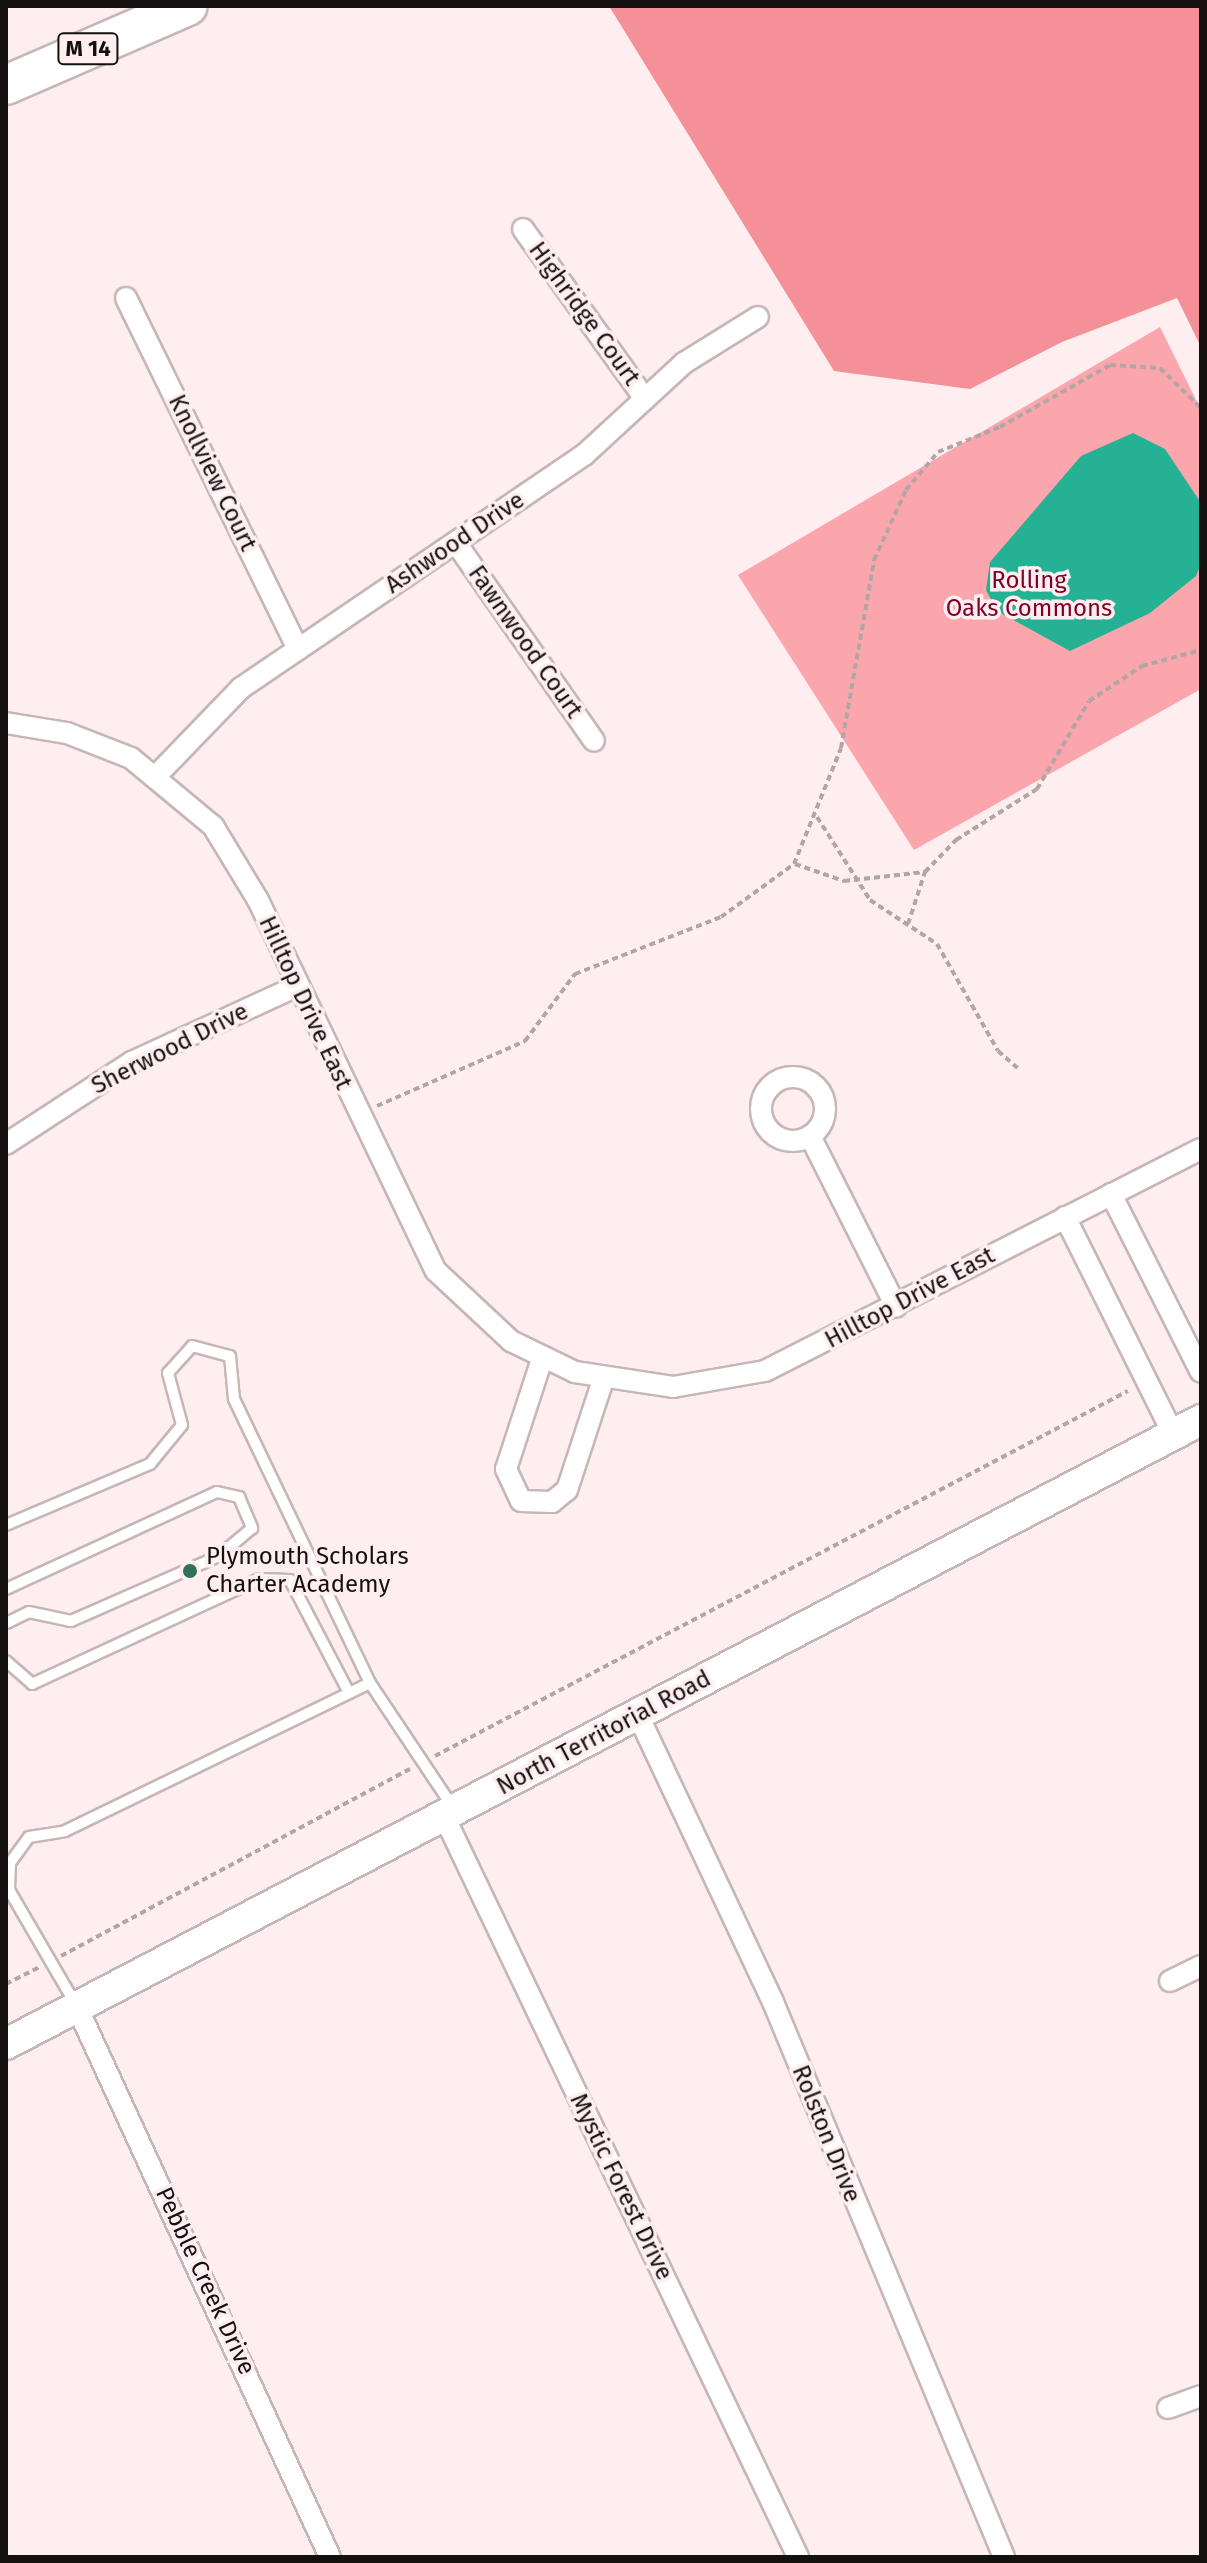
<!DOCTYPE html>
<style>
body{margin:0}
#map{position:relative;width:1207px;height:2563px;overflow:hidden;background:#feeeef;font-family:"Fira Sans",sans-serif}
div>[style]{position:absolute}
.green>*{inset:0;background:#fba6ac}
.forest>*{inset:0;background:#f49098}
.water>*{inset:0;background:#25b193}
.path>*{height:4px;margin-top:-2px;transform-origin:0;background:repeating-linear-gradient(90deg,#b1a5a6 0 6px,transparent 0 10px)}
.roads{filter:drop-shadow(2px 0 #c6b6b7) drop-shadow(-2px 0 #c6b6b7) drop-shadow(0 2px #c6b6b7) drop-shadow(0 -2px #c6b6b7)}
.service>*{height:10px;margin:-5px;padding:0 5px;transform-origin:5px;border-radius:5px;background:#fff}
.minor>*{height:20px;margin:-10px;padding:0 10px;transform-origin:10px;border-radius:10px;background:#fff}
.minor>.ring{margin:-10px;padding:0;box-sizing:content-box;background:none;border:20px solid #fff;border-radius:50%}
.secondary>*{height:30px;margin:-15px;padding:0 15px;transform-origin:15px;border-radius:15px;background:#fff}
.motorway>*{height:38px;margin:-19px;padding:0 19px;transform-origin:19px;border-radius:19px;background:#fff}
.dots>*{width:22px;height:22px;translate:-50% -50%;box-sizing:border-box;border:4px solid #feeeef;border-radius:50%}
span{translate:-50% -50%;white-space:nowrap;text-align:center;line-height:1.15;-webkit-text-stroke:7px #feeeef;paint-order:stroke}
.shield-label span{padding:2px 6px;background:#feeeef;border:2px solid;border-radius:6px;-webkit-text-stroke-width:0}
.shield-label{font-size:22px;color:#151010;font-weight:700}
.street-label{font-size:24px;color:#151010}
.park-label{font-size:24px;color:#7f0027}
.poi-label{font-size:24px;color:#151010}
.left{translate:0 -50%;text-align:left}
.frame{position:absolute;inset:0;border:8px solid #151010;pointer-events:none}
</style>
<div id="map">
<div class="green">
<div style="clip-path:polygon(1160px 327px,1201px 410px,1201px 689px,914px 850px,738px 575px)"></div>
</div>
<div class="forest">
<div style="clip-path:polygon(609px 6px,1201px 6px,1201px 347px,1177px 298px,1062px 342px,970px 389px,834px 371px)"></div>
</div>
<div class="water">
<div style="clip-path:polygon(1133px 433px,1165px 449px,1199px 500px,1201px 564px,1196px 576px,1150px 613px,1070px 651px,997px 611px,986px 590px,990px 562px,1081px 456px)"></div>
</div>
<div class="path">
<div style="left:817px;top:817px;width:98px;rotate:57.4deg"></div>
<div style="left:870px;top:900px;width:80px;rotate:33.3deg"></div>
<div style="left:937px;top:944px;width:123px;rotate:60.3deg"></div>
<div style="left:998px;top:1051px;width:30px;rotate:41deg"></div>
<div style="left:795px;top:864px;width:52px;rotate:19.1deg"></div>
<div style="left:844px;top:881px;width:81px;rotate:-6.3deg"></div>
<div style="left:908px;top:924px;width:55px;rotate:-71.9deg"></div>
<div style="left:925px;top:872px;width:45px;rotate:-45.9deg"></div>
<div style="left:956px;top:840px;width:96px;rotate:-32.2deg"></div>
<div style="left:1037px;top:789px;width:102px;rotate:-59.4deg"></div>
<div style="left:1089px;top:701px;width:64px;rotate:-33.4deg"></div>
<div style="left:1142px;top:666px;width:61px;rotate:-15.2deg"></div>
<div style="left:377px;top:1106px;width:162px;rotate:-23.7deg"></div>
<div style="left:525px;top:1041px;width:84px;rotate:-53.3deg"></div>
<div style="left:575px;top:974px;width:157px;rotate:-21.3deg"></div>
<div style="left:721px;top:917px;width:90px;rotate:-36deg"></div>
<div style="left:794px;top:864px;width:125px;rotate:-67.9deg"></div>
<div style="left:841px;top:748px;width:191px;rotate:-80deg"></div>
<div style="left:874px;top:560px;width:77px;rotate:-65.4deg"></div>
<div style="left:906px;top:490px;width:50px;rotate:-49.9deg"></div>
<div style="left:938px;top:452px;width:67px;rotate:-22deg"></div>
<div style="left:1000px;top:427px;width:126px;rotate:-29.4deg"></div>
<div style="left:1110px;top:365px;width:50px;rotate:3.4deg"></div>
<div style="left:1160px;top:368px;width:57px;rotate:44.3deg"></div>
<div style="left:435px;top:1756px;width:783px;rotate:-27.78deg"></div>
<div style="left:61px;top:1956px;width:396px;rotate:-28.2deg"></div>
<div style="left:6px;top:1984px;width:37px;rotate:-27deg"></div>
</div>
<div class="roads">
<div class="service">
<div style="left:6px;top:1525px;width:156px;rotate:-23deg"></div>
<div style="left:150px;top:1464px;width:50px;rotate:-50.6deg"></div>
<div style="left:182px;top:1425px;width:54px;rotate:-105.1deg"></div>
<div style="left:168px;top:1373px;width:36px;rotate:-48deg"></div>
<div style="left:192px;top:1346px;width:39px;rotate:15deg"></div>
<div style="left:230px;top:1356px;width:43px;rotate:84.7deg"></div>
<div style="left:234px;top:1399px;width:315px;rotate:64.4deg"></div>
<div style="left:6px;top:1589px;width:232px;rotate:-24.7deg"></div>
<div style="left:217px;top:1492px;width:23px;rotate:13deg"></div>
<div style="left:239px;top:1497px;width:34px;rotate:67deg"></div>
<div style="left:252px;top:1528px;width:43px;rotate:139.7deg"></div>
<div style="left:219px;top:1556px;width:162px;rotate:156.3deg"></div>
<div style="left:71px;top:1621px;width:43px;rotate:-167.9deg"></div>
<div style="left:29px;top:1612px;width:25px;rotate:154deg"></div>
<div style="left:6px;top:1661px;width:35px;rotate:41deg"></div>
<div style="left:32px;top:1684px;width:250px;rotate:-24.8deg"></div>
<div style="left:259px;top:1579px;width:31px;rotate:2deg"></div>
<div style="left:290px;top:1580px;width:127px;rotate:62.4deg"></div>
<div style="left:76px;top:2005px;width:133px;rotate:-120.2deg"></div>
<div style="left:9px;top:1890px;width:27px;rotate:-88deg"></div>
<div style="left:10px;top:1863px;width:32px;rotate:-54deg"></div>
<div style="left:29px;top:1837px;width:36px;rotate:-9deg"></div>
<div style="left:65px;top:1831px;width:339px;rotate:-25.9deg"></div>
<div style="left:370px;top:1683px;width:151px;rotate:56.3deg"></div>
</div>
<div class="minor">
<div style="left:523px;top:229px;width:209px;rotate:54.3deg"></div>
<div style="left:126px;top:298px;width:391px;rotate:63.9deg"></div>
<div style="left:456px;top:543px;width:241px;rotate:55.1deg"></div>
<div style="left:6px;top:723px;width:62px;rotate:9.3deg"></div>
<div style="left:67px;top:733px;width:69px;rotate:21.3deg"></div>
<div style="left:131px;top:758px;width:107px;rotate:39.7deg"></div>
<div style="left:213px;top:826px;width:87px;rotate:58.7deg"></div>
<div style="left:258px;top:900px;width:411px;rotate:64.4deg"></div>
<div style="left:436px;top:1271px;width:103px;rotate:43deg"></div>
<div style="left:511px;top:1341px;width:71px;rotate:25.8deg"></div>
<div style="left:575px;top:1372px;width:99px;rotate:8.7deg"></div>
<div style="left:673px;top:1387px;width:93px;rotate:-9.9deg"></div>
<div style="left:765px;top:1371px;width:489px;rotate:-27deg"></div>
<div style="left:157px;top:775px;width:121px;rotate:-46deg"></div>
<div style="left:241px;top:688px;width:415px;rotate:-34.2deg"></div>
<div style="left:584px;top:455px;width:136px;rotate:-42.6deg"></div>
<div style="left:684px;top:363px;width:87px;rotate:-31.9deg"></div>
<div class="ring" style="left:761px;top:1077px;width:44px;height:44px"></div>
<div style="left:810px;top:1136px;width:191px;rotate:63.2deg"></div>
<div style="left:6px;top:1144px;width:150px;rotate:-33.1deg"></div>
<div style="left:132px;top:1062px;width:182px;rotate:-24.7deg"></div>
<div style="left:1111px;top:1194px;width:199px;rotate:63.2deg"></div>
<div style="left:1065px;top:1217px;width:242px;rotate:63.5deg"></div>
<div style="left:542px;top:1359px;width:116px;rotate:108.1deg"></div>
<div style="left:506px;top:1469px;width:35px;rotate:65deg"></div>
<div style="left:521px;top:1501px;width:31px;rotate:2deg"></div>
<div style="left:552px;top:1502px;width:19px;rotate:-39deg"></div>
<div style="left:567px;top:1490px;width:116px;rotate:-71.9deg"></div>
<div style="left:638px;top:1715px;width:317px;rotate:64.8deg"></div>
<div style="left:773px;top:2002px;width:601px;rotate:67.4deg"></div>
<div style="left:444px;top:1816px;width:821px;rotate:64.46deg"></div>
<div style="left:1170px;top:1981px;width:34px;rotate:-26deg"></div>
<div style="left:77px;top:2007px;width:605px;rotate:65.3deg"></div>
<div style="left:1168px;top:2408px;width:35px;rotate:-20deg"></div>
</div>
<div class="secondary">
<div style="left:6px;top:2044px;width:1348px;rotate:-27.57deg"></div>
</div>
<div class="motorway">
<div style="left:6px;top:85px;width:198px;rotate:-23.5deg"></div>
</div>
</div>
<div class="dots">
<div style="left:190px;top:1571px;background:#2f705f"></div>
</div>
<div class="shield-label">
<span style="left:88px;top:49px">M 14</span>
</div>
<div class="street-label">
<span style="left:584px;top:314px;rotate:54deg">Highridge Court</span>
<span style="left:212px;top:473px;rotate:64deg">Knollview Court</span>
<span style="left:455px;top:543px;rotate:-34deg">Ashwood Drive</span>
<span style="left:525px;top:642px;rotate:55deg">Fawnwood Court</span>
<span style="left:305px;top:1003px;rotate:65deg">Hilltop Drive East</span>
<span style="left:170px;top:1049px;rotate:-27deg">Sherwood Drive</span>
<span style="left:910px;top:1298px;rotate:-28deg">Hilltop Drive East</span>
<span style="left:604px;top:1733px;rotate:-28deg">North Territorial Road</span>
<span style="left:826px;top:2134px;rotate:68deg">Rolston Drive</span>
<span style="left:621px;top:2187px;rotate:64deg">Mystic Forest Drive</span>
<span style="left:205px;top:2281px;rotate:65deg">Pebble Creek Drive</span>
</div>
<div class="park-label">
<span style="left:1029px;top:595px">Rolling<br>Oaks Commons</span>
</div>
<div class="poi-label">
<span class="left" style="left:206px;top:1571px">Plymouth Scholars<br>Charter Academy</span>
</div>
<div class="frame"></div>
</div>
